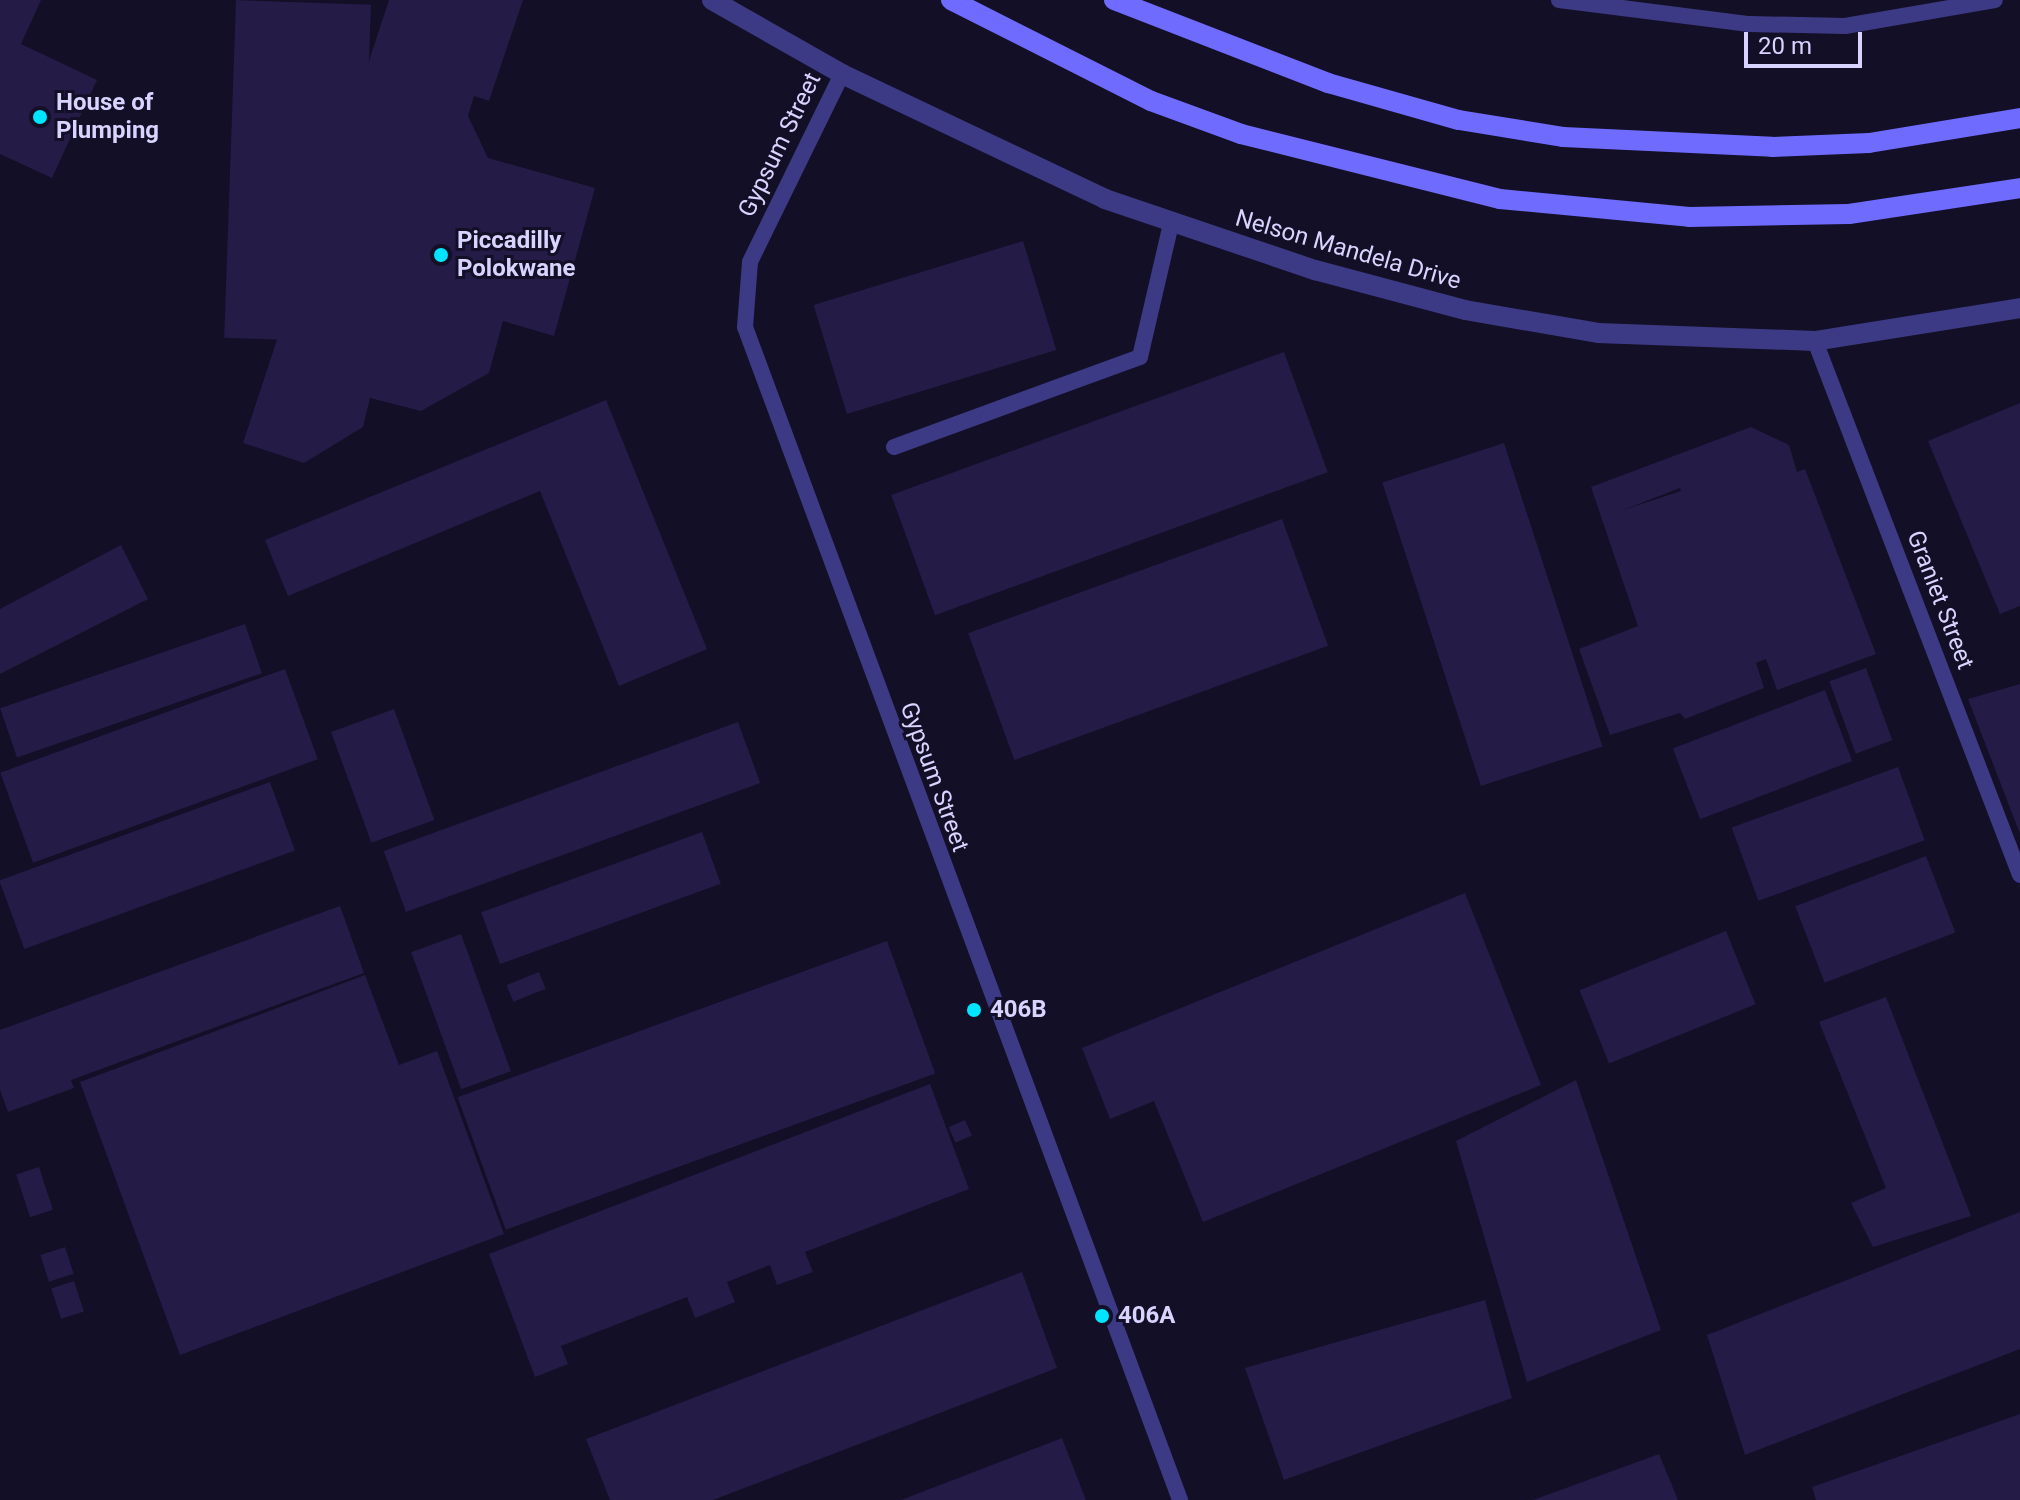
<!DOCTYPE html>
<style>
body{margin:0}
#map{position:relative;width:2020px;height:1500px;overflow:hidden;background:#130f26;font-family:Roboto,sans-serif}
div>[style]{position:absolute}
.building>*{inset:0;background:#241b47;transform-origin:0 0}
.service>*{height:16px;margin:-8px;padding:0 8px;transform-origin:8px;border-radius:8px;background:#3d3a85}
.minor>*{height:20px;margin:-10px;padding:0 10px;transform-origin:10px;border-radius:10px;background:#3d3a85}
.secondary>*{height:20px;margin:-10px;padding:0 10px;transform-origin:10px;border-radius:10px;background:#6f6bff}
.dots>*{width:22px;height:22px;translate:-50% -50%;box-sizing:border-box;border:4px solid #130f26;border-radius:50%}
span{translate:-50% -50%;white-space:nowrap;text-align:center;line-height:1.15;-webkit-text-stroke:6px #130f26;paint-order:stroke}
.poi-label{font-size:24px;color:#d9d4ff;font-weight:700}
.left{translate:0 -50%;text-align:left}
.street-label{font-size:24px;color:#d9d4ff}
.scale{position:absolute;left:1744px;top:32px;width:118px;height:36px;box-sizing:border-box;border:4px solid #d9d4ff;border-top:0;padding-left:10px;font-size:24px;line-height:28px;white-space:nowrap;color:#d9d4ff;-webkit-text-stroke:6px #130f26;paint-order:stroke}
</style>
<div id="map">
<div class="building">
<div style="clip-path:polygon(0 0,41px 0,21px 44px,97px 80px,52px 178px,0 154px)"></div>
<div style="left:236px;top:0;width:135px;height:338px;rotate:2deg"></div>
<div style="clip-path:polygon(389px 0,523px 0,489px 101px,474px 96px,468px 116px,488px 158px,595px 188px,554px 336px,503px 321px,489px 373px,421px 411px,370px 398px,363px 427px,304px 463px,243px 443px)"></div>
<div style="left:1023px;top:241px;width:114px;height:219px;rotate:73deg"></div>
<div style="left:1284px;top:352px;width:128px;height:418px;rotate:70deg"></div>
<div style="clip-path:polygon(606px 400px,707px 649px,619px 686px,540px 491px,288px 596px,265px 540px)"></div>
<div style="clip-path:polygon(2020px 403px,2020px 606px,2000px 614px,1928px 441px)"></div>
<div style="clip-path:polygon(evenodd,1751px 427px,1789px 445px,1797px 472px,1805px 469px,1876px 654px,1777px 690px,1766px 659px,1756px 663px,1764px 688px,1685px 719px,1680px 713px,1610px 735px,1579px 649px,1638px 626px,1591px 487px,1751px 427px,1680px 488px,1681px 491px,1623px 510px,1680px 488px)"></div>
<div style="left:1504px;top:443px;width:319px;height:128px;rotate:72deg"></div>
<div style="left:1282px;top:519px;width:135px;height:334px;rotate:70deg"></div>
<div style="clip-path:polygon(121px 545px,148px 599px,0 674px,0 609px)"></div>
<div style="left:245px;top:624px;width:52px;height:259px;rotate:71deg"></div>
<div style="left:1866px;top:668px;width:77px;height:39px;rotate:70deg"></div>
<div style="left:285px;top:669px;width:96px;height:303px;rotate:70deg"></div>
<div style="clip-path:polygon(2020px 684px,2020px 834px,1968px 699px)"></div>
<div style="left:1825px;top:690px;width:76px;height:163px;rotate:69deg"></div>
<div style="left:394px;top:709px;width:118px;height:67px;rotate:70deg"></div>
<div style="left:738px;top:722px;width:65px;height:377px;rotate:70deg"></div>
<div style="left:1898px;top:767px;width:78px;height:177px;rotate:70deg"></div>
<div style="left:270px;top:782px;width:73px;height:288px;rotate:70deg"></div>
<div style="left:702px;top:832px;width:55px;height:235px;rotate:70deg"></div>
<div style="left:1926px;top:856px;width:82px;height:140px;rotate:69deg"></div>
<div style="clip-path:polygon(1465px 893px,1541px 1085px,1203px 1222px,1154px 1101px,1110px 1119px,1082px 1048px)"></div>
<div style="clip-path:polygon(340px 906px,364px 973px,71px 1080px,74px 1088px,8px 1112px,0 1090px,0 1030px)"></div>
<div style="left:1726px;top:931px;width:79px;height:158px;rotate:68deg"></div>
<div style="left:461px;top:934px;width:146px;height:53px;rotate:70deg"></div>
<div style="left:887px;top:941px;width:141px;height:457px;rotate:70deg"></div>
<div style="left:539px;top:972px;width:18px;height:35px;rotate:68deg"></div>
<div style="clip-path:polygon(365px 975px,399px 1065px,437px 1051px,504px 1234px,180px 1355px,80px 1082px)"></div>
<div style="clip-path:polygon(1886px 997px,1971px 1216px,1873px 1247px,1851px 1203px,1886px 1188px,1819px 1022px)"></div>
<div style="clip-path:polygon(1576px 1080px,1661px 1330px,1527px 1382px,1456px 1141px)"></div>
<div style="clip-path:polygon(930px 1084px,969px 1189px,805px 1252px,813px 1272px,777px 1285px,770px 1265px,727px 1282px,735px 1302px,695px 1318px,687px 1297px,561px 1346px,568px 1364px,535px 1377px,489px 1254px)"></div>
<div style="left:965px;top:1120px;width:17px;height:18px;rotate:66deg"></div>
<div style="left:39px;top:1167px;width:45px;height:24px;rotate:72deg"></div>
<div style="clip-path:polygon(2020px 1212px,2020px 1349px,1745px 1455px,1707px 1335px)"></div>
<div style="left:65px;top:1247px;width:28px;height:26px;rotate:72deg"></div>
<div style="clip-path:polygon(1022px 1272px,1057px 1368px,713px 1500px,610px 1500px,586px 1439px)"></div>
<div style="left:74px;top:1281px;width:32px;height:24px;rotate:72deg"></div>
<div style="clip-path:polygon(1485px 1300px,1512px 1398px,1284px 1480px,1245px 1368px)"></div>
<div style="clip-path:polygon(2020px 1414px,2020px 1500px,1816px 1500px,1812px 1487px)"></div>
<div style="clip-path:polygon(1062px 1438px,1086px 1500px,901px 1500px)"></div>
<div style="clip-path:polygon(1659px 1454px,1678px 1500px,1533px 1500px)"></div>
</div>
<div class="service">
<div style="left:1559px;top:0;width:192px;rotate:7.2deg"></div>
<div style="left:1749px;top:24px;width:96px;rotate:1.2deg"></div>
<div style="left:1845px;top:26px;width:152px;rotate:-9.8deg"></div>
<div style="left:842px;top:74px;width:209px;rotate:116.1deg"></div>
<div style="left:750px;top:262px;width:65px;rotate:94.4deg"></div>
<div style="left:745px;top:327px;width:1251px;rotate:69.65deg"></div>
<div style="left:1815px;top:341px;width:572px;rotate:69deg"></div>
<div style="left:894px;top:447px;width:262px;rotate:-20.1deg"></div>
<div style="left:1140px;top:357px;width:137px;rotate:-76.9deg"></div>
</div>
<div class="minor">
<div style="left:712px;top:0;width:150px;rotate:29.6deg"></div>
<div style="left:842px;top:74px;width:291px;rotate:25.4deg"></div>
<div style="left:1105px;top:199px;width:222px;rotate:18.7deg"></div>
<div style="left:1315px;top:270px;width:155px;rotate:14.9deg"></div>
<div style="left:1465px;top:310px;width:135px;rotate:9.8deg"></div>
<div style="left:1598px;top:333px;width:217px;rotate:2.1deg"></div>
<div style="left:1815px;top:341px;width:208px;rotate:-9.1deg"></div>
</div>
<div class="secondary">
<div style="left:951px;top:0;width:224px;rotate:26.8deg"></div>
<div style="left:1151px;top:101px;width:96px;rotate:20.1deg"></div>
<div style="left:1241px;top:134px;width:267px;rotate:14.1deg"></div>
<div style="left:1500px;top:199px;width:190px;rotate:5.4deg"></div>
<div style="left:1689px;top:217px;width:160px;rotate:-1.1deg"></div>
<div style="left:1849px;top:214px;width:173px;rotate:-8.6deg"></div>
<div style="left:1114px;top:0;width:230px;rotate:21.2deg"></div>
<div style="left:1328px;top:83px;width:136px;rotate:15.8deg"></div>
<div style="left:1459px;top:120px;width:105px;rotate:9.3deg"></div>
<div style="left:1563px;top:137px;width:209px;rotate:2.7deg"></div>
<div style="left:1772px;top:147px;width:97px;rotate:-2.4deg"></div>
<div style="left:1869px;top:143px;width:153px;rotate:-9.4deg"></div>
</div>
<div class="dots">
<div style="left:40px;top:117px;background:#00e5ff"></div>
<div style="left:441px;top:255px;background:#00e5ff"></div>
<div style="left:974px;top:1010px;background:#00e5ff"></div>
<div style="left:1102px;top:1316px;background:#00e5ff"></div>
</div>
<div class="poi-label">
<span class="left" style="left:56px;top:117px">House of<br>Plumping</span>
<span class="left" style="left:457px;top:255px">Piccadilly<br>Polokwane</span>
<span class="left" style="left:990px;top:1010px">406B</span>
<span class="left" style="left:1118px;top:1316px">406A</span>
</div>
<div class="street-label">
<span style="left:780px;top:145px;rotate:-64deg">Gypsum Street</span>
<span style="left:1348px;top:250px;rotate:16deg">Nelson Mandela Drive</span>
<span style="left:1940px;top:600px;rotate:69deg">Graniet Street</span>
<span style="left:934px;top:777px;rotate:70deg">Gypsum Street</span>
</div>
<div class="scale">20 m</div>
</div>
